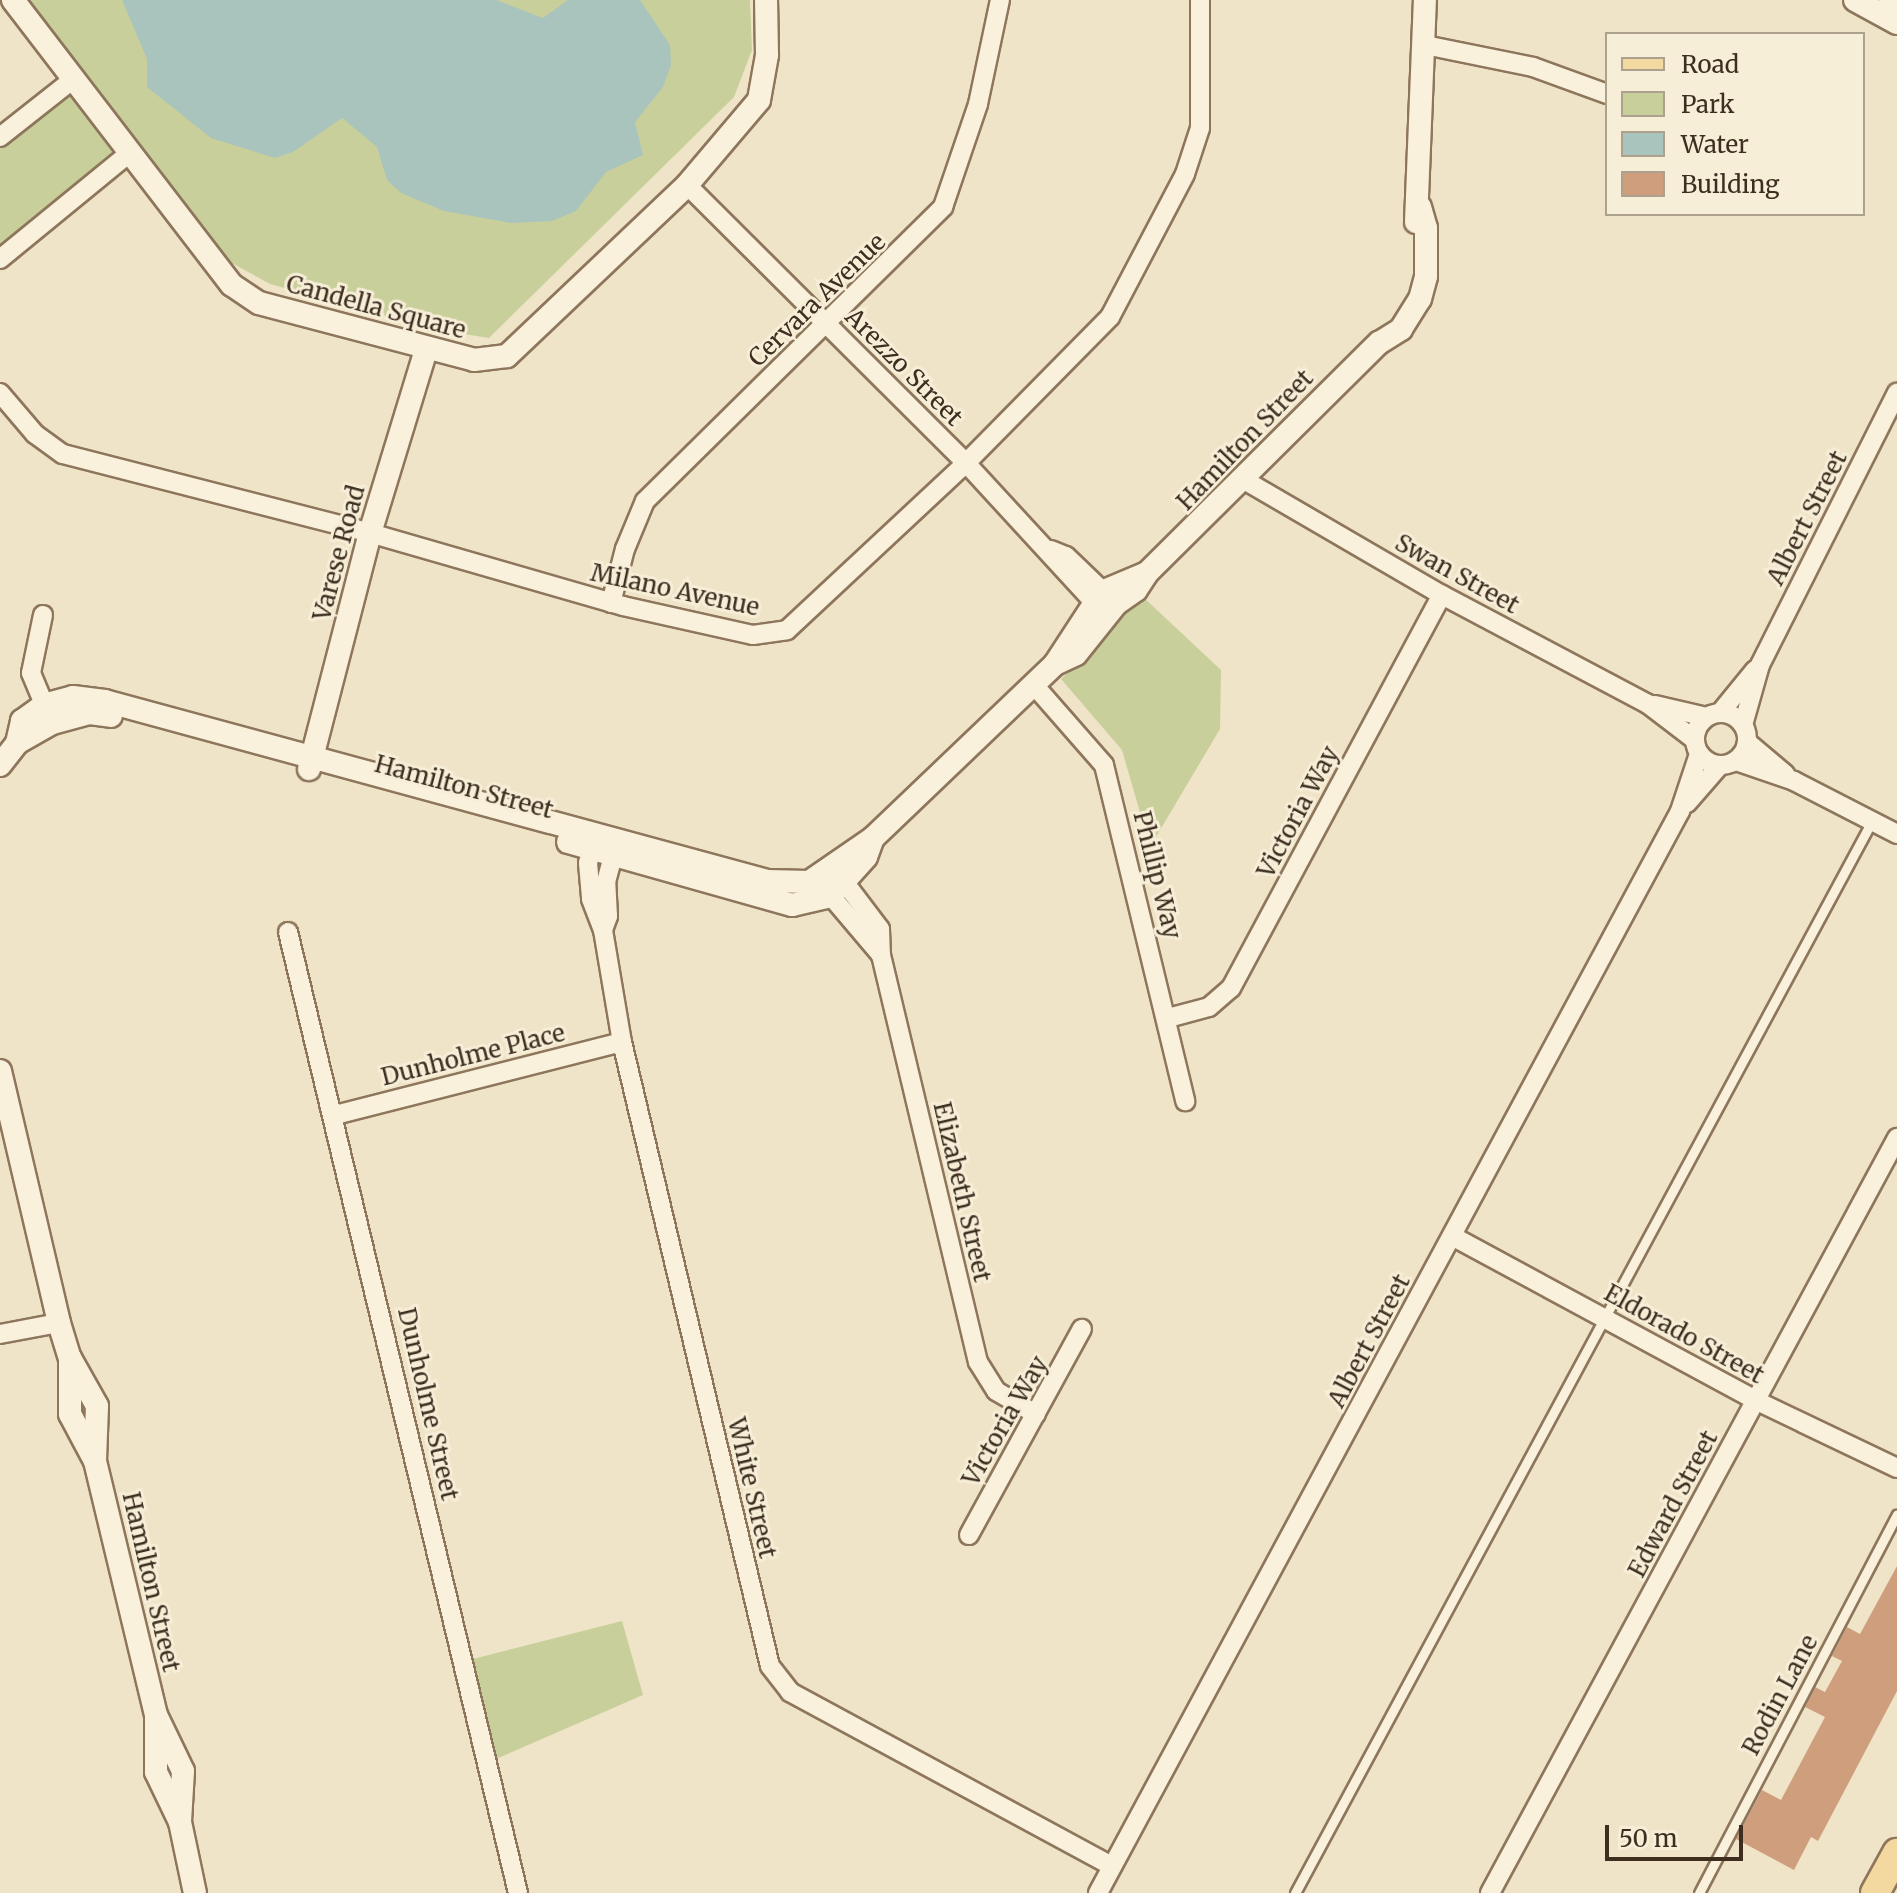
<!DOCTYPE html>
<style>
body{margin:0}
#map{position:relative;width:1897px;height:1893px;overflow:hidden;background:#f0e4c8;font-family:Merriweather,serif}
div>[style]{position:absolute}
.green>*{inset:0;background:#c9cf9b}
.water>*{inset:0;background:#a9c4bc}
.building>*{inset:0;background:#cf9f7d}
.roads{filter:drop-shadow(2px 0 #8d765c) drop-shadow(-2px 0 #8d765c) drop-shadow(0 2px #8d765c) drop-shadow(0 -2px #8d765c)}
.service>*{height:9px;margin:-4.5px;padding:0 4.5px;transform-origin:4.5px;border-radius:4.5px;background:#faf1dc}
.minor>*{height:18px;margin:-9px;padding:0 9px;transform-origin:9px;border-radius:9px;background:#faf1dc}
.minor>.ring{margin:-9px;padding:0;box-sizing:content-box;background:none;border:18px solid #faf1dc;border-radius:50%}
.tertiary>*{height:22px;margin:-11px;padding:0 11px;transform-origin:11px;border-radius:11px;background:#faf1dc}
.primary>*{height:28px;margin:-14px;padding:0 14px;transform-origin:14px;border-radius:14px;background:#f3d9a0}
span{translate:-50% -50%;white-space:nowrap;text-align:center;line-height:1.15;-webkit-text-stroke:6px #f7eed8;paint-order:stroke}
.street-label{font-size:24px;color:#3d2e20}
.legend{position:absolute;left:1605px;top:32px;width:260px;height:184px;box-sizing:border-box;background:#f7eed8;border:2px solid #ada18e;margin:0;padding:10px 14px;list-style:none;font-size:24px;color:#3d2e20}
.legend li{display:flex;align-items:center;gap:16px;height:40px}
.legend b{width:40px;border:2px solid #ada18e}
.scale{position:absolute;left:1605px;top:1825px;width:138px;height:36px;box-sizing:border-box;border:4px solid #3d2e20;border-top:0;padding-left:10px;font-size:24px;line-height:28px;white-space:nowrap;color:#3d2e20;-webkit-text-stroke:6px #f7eed8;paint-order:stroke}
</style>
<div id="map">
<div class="green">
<div style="clip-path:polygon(25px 0,750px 0,752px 50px,734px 97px,489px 338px,433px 329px,270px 284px,230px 262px,111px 120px)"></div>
<div style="clip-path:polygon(69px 86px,120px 153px,0 253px,0 140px)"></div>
<div style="clip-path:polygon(1142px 596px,1221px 670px,1220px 729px,1150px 847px,1122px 750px,1061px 679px)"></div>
<div style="clip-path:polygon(622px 1621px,643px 1695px,496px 1759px,473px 1659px)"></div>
</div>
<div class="water">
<div style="clip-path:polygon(122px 0,496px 0,543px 18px,568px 0,640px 0,670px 45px,671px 65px,663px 87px,635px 122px,643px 155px,606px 172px,576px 211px,552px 221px,511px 223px,444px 211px,401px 193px,387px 180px,377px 147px,342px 118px,293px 152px,275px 158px,211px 138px,147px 87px,147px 59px)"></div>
</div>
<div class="building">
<div style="clip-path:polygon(1897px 1566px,1897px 1691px,1818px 1841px,1811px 1837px,1794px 1870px,1736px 1839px,1762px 1790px,1781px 1800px,1825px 1717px,1805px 1707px,1815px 1687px,1825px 1692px,1842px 1661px,1832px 1656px,1847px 1627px,1860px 1634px)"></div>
</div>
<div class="roads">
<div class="service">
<div style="left:1295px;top:1893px;width:1217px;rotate:-61.71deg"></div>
<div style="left:1699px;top:1893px;width:427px;rotate:-62.4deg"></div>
</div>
<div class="minor">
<div style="left:1425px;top:45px;width:110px;rotate:11.5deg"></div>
<div style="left:1533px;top:67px;width:79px;rotate:20deg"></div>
<div style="left:0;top:137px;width:90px;rotate:-38.3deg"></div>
<div style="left:687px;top:185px;width:394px;rotate:44.9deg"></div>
<div style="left:966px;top:463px;width:204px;rotate:47.4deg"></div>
<div style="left:0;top:259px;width:164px;rotate:-39.3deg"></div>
<div style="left:0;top:393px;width:54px;rotate:49.5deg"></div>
<div style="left:35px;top:434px;width:34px;rotate:36deg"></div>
<div style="left:63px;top:454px;width:317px;rotate:14.4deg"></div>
<div style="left:370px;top:533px;width:263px;rotate:16.1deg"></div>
<div style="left:623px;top:606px;width:133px;rotate:12.6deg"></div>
<div style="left:753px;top:635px;width:34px;rotate:-8deg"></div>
<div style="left:787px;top:630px;width:245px;rotate:-43deg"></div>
<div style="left:966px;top:463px;width:205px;rotate:-45.4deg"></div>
<div style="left:1110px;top:317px;width:161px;rotate:-62.3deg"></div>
<div style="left:1185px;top:174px;width:48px;rotate:-71.9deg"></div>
<div style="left:1200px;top:128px;width:128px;rotate:-90deg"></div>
<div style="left:1246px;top:481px;width:227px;rotate:30.2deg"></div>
<div style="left:1442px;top:595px;width:233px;rotate:27.9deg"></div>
<div style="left:1648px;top:704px;width:59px;rotate:37.5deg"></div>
<div style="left:1051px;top:550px;width:16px;rotate:22deg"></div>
<div style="left:1066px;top:556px;width:65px;rotate:43.8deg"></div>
<div style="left:611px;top:603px;width:56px;rotate:-75.5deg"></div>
<div style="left:625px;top:549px;width:52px;rotate:-67.4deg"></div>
<div style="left:645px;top:501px;width:419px;rotate:-44.6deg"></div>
<div style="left:943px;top:207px;width:109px;rotate:-71.2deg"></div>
<div style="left:978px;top:104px;width:106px;rotate:-78.1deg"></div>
<div style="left:43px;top:615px;width:59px;rotate:101.7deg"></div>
<div style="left:31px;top:673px;width:47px;rotate:67.3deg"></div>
<div style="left:1034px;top:685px;width:106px;rotate:48.8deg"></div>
<div style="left:1104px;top:765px;width:346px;rotate:76.4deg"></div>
<div style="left:1655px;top:705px;width:52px;rotate:13.2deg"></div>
<div class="ring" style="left:1695px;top:713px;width:34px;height:34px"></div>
<div style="left:1720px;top:713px;width:55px;rotate:-50.9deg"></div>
<div style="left:1743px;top:725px;width:62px;rotate:-74.2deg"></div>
<div style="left:1760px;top:665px;width:305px;rotate:-63.3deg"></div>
<div style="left:1747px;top:742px;width:50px;rotate:40.1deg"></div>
<div style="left:1736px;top:761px;width:61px;rotate:19deg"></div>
<div style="left:1794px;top:781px;width:116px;rotate:27.2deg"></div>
<div style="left:1687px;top:803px;width:50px;rotate:-49deg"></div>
<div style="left:596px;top:838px;width:26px;rotate:108deg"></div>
<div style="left:588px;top:863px;width:36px;rotate:85deg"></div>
<div style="left:591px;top:899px;width:33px;rotate:69deg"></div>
<div style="left:603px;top:930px;width:114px;rotate:80.4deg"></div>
<div style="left:622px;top:1042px;width:641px;rotate:76.66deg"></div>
<div style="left:770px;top:1666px;width:33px;rotate:52deg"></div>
<div style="left:790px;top:1692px;width:366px;rotate:28.4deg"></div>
<div style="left:828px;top:871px;width:25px;rotate:83deg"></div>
<div style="left:831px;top:896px;width:77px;rotate:49.7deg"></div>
<div style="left:836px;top:871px;width:73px;rotate:52.8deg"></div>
<div style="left:880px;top:929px;width:26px;rotate:88deg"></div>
<div style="left:881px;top:955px;width:418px;rotate:76.6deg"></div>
<div style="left:978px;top:1362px;width:34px;rotate:58deg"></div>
<div style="left:996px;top:1391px;width:46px;rotate:29.9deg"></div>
<div style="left:603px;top:930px;width:15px;rotate:-70deg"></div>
<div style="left:608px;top:916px;width:34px;rotate:-93deg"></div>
<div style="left:606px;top:882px;width:39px;rotate:-75deg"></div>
<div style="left:288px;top:932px;width:988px;rotate:76.54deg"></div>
<div style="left:1168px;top:1018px;width:42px;rotate:-15deg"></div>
<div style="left:1209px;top:1007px;width:29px;rotate:-41deg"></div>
<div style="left:1231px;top:988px;width:446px;rotate:-61.8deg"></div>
<div style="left:335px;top:1115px;width:296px;rotate:-14.3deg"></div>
<div style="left:1452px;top:1236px;width:347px;rotate:28.4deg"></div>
<div style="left:1757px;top:1401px;width:155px;rotate:25.6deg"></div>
<div style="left:0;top:1334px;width:60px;rotate:-10.6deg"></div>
<div style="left:969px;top:1535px;width:235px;rotate:-61.3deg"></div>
<div style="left:1098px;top:1893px;width:1229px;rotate:-61.72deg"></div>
<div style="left:1680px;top:811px;width:60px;rotate:-71.6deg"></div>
<div style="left:1490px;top:1893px;width:858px;rotate:-61.67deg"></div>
</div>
<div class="tertiary">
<div style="left:13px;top:0;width:359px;rotate:52.5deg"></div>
<div style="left:232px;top:285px;width:32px;rotate:34deg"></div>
<div style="left:259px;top:303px;width:222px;rotate:14.8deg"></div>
<div style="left:474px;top:360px;width:33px;rotate:-7deg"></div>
<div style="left:507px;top:356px;width:248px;rotate:-43.5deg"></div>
<div style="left:687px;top:185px;width:111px;rotate:-49.7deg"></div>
<div style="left:759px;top:100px;width:46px;rotate:-79.9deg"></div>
<div style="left:767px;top:55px;width:55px;rotate:-91deg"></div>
<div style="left:1855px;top:0;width:48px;rotate:28.7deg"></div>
<div style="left:1890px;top:0;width:8px;rotate:30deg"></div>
<div style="left:1416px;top:222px;width:222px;rotate:-87.7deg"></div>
<div style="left:1055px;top:664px;width:86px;rotate:-56.9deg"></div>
<div style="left:1102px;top:592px;width:49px;rotate:-22.9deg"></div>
<div style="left:17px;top:743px;width:23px;rotate:-77deg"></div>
<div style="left:22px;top:721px;width:27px;rotate:-36deg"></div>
<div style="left:44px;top:705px;width:30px;rotate:-15deg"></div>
<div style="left:73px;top:697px;width:32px;rotate:7deg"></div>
<div style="left:105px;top:701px;width:686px;rotate:15.21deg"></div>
<div style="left:767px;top:881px;width:42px;rotate:1.4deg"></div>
<div style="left:809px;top:882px;width:78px;rotate:-34.5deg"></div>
<div style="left:873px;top:838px;width:252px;rotate:-43.7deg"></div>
<div style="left:1055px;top:664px;width:23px;rotate:-25deg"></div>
<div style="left:1076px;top:654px;width:64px;rotate:-51.3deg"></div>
<div style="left:1116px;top:604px;width:24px;rotate:-35deg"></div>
<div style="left:1136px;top:590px;width:20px;rotate:-57deg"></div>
<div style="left:1147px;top:573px;width:327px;rotate:-44.8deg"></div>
<div style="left:1379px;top:343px;width:26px;rotate:-32deg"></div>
<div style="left:1401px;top:329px;width:36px;rotate:-58deg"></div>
<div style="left:1420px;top:299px;width:24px;rotate:-75deg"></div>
<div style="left:1426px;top:276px;width:48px;rotate:-90deg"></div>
<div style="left:1426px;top:228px;width:22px;rotate:-106deg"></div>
<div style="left:0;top:765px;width:28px;rotate:-52deg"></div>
<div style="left:17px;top:743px;width:40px;rotate:-29.7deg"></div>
<div style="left:52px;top:723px;width:39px;rotate:-15deg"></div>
<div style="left:90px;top:713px;width:21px;rotate:8deg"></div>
<div style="left:309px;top:769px;width:244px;rotate:-75.5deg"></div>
<div style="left:370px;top:533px;width:191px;rotate:-73deg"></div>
<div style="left:568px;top:842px;width:233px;rotate:15.7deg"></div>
<div style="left:792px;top:905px;width:40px;rotate:-13deg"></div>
<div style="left:831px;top:896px;width:52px;rotate:-48.1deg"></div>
<div style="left:866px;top:857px;width:20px;rotate:-70deg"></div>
<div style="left:0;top:1071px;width:259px;rotate:76.8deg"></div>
<div style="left:59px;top:1323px;width:37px;rotate:73deg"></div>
<div style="left:70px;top:1358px;width:55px;rotate:60.6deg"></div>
<div style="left:97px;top:1406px;width:54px;rotate:92.1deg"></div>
<div style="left:70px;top:1358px;width:56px;rotate:90deg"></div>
<div style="left:70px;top:1414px;width:53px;rotate:62deg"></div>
<div style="left:95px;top:1461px;width:261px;rotate:76.5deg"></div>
<div style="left:156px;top:1715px;width:62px;rotate:64.3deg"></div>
<div style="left:183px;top:1771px;width:51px;rotate:93.4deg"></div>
<div style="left:156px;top:1716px;width:56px;rotate:90deg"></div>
<div style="left:156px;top:1772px;width:55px;rotate:64.4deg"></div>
<div style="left:180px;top:1822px;width:73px;rotate:78.1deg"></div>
</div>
<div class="primary">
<div style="left:1875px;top:1893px;width:46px;rotate:-61.2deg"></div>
</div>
</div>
<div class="street-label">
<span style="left:817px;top:300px;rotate:-44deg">Cervara Avenue</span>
<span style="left:376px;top:307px;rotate:15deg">Candella Square</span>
<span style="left:904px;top:367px;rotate:45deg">Arezzo Street</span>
<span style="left:1245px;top:440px;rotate:-46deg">Hamilton Street</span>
<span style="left:1807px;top:518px;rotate:-63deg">Albert Street</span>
<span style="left:339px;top:553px;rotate:-75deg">Varese Road</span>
<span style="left:1457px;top:574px;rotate:29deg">Swan Street</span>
<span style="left:675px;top:590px;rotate:12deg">Milano Avenue</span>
<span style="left:464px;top:787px;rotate:15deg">Hamilton Street</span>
<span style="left:1298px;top:812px;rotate:-62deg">Victoria Way</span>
<span style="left:1157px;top:875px;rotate:76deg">Phillip Way</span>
<span style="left:473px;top:1055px;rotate:-14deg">Dunholme Place</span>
<span style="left:962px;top:1192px;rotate:77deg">Elizabeth Street</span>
<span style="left:1684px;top:1334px;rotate:29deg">Eldorado Street</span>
<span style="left:1369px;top:1341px;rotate:-62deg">Albert Street</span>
<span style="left:428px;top:1404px;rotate:77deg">Dunholme Street</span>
<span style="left:1005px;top:1421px;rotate:-60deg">Victoria Way</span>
<span style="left:752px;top:1488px;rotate:77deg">White Street</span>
<span style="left:1673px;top:1504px;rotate:-62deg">Edward Street</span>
<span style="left:151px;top:1582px;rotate:77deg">Hamilton Street</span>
<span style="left:1780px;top:1695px;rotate:-62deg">Rodin Lane</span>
</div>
<ul class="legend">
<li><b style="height:10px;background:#f3d9a0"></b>Road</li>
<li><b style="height:22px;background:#c9cf9b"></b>Park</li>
<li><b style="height:22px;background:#a9c4bc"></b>Water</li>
<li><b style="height:22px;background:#cf9f7d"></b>Building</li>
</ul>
<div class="scale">50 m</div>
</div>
